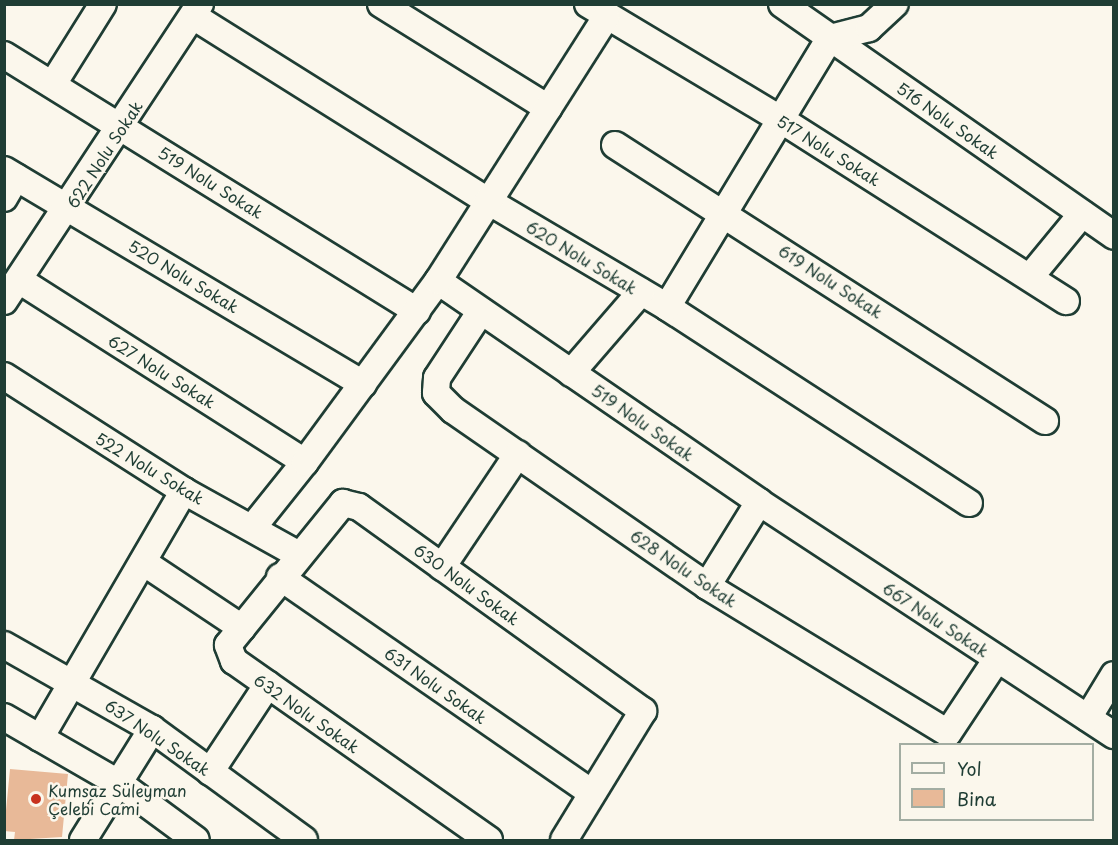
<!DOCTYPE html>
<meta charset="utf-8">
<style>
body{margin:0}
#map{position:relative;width:1118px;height:845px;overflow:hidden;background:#fbf7ec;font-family:"Playpen Sans",sans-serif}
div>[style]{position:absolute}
.building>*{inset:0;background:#e8b998}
.roads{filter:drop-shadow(2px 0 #1f3d34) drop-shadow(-2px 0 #1f3d34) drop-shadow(0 2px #1f3d34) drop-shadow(0 -2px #1f3d34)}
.minor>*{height:26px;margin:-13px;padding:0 13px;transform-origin:13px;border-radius:13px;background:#fbf7ec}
.dots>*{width:16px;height:16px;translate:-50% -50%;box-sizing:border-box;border:3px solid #fbf7ec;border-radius:50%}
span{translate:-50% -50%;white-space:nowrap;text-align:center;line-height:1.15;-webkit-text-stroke:5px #fbf7ec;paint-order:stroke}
.street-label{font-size:16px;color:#1f3d34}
.poi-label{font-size:16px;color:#1f3d34}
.left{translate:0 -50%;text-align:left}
.frame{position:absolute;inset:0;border:6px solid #1f3d34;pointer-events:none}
.legend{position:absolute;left:899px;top:743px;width:195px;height:78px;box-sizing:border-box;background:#fbf7ec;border:2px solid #a3ada2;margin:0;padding:8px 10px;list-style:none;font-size:18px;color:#1f3d34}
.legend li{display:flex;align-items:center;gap:12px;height:30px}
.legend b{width:30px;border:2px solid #a3ada2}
</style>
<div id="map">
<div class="building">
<div style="clip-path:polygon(10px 769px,68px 774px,62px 837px,14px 840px,15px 832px,4px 831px)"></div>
</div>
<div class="roads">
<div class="minor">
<div style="left:381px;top:4px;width:197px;rotate:31.9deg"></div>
<div style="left:588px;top:4px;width:224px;rotate:30.9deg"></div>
<div style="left:780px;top:119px;width:339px;rotate:32.5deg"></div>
<div style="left:782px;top:4px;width:405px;rotate:34.9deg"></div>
<div style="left:193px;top:16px;width:348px;rotate:32.1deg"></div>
<div style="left:488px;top:201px;width:208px;rotate:30.6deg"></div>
<div style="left:667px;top:307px;width:360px;rotate:33deg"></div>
<div style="left:4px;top:55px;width:486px;rotate:31.8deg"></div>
<div style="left:53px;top:84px;width:94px;rotate:-58deg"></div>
<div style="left:615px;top:145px;width:511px;rotate:32.69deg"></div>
<div style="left:4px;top:170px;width:418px;rotate:30.8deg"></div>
<div style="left:4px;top:198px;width:24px;rotate:-60deg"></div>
<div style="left:1030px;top:277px;width:82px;rotate:-50.5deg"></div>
<div style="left:19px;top:280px;width:339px;rotate:32.5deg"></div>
<div style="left:438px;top:281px;width:390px;rotate:34.5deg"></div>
<div style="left:759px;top:502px;width:425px;rotate:33.3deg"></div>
<div style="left:4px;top:301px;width:356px;rotate:-56.6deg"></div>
<div style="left:667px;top:307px;width:315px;rotate:-58.8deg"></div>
<div style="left:830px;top:38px;width:40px;rotate:-14.4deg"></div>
<div style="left:869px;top:28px;width:35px;rotate:-43deg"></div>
<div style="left:481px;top:311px;width:80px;rotate:123.3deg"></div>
<div style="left:437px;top:378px;width:15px;rotate:94deg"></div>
<div style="left:436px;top:393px;width:24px;rotate:45deg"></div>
<div style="left:453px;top:410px;width:309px;rotate:34.7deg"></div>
<div style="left:707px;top:586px;width:282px;rotate:31.4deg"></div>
<div style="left:948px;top:733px;width:89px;rotate:-56.5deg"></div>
<div style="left:571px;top:373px;width:107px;rotate:-49.2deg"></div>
<div style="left:4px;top:376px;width:214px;rotate:32.6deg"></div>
<div style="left:184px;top:491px;width:132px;rotate:29.1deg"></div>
<div style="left:253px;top:527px;width:83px;rotate:-51.3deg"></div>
<div style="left:305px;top:462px;width:225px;rotate:-53.7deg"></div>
<div style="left:438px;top:281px;width:313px;rotate:-57.5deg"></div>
<div style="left:143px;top:562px;width:119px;rotate:33.7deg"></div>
<div style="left:442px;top:567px;width:136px;rotate:-56.1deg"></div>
<div style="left:280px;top:577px;width:379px;rotate:34.7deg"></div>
<div style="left:707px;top:586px;width:99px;rotate:-58.2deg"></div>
<div style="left:4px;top:645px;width:170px;rotate:29.6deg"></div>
<div style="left:152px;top:729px;width:188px;rotate:36.1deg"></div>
<div style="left:4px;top:717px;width:134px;rotate:30deg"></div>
<div style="left:120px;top:784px;width:94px;rotate:36.4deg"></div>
<div style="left:1088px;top:718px;width:50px;rotate:-58.8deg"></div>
<div style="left:40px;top:738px;width:286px;rotate:-59.8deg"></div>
<div style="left:210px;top:772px;width:105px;rotate:-56.6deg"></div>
<div style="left:83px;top:840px;width:131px;rotate:-58.1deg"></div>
<div style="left:489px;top:840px;width:312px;rotate:-144.9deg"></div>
<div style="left:234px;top:661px;width:17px;rotate:-111deg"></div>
<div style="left:228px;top:645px;width:183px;rotate:-51deg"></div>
<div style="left:343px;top:503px;width:16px;rotate:14deg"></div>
<div style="left:359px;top:507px;width:350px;rotate:35.7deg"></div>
<div style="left:643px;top:711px;width:151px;rotate:121.5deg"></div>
</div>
</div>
<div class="dots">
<div style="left:36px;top:799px;background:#c8321e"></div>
</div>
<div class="street-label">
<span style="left:948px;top:120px;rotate:35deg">516 Nolu Sokak</span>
<span style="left:829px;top:150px;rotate:32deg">517 Nolu Sokak</span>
<span style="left:104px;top:154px;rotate:-57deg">622 Nolu Sokak</span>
<span style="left:211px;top:182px;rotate:32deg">519 Nolu Sokak</span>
<span style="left:582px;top:257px;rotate:31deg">620 Nolu Sokak</span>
<span style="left:184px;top:276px;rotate:31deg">520 Nolu Sokak</span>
<span style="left:831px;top:281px;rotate:33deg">619 Nolu Sokak</span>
<span style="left:162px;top:371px;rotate:32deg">627 Nolu Sokak</span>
<span style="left:643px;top:422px;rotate:35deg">519 Nolu Sokak</span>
<span style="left:150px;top:468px;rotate:31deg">522 Nolu Sokak</span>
<span style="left:684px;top:568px;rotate:34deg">628 Nolu Sokak</span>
<span style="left:467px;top:584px;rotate:36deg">630 Nolu Sokak</span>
<span style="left:936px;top:619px;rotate:33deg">667 Nolu Sokak</span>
<span style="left:436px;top:685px;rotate:35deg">631 Nolu Sokak</span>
<span style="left:307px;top:713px;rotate:35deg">632 Nolu Sokak</span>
<span style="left:158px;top:737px;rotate:34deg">637 Nolu Sokak</span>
</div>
<div class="poi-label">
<span class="left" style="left:48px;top:799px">Kumsaz Süleyman<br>Çelebi Cami</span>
</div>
<div class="frame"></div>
<ul class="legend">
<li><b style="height:8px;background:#fbf7ec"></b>Yol</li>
<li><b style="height:16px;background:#e8b998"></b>Bina</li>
</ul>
</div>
